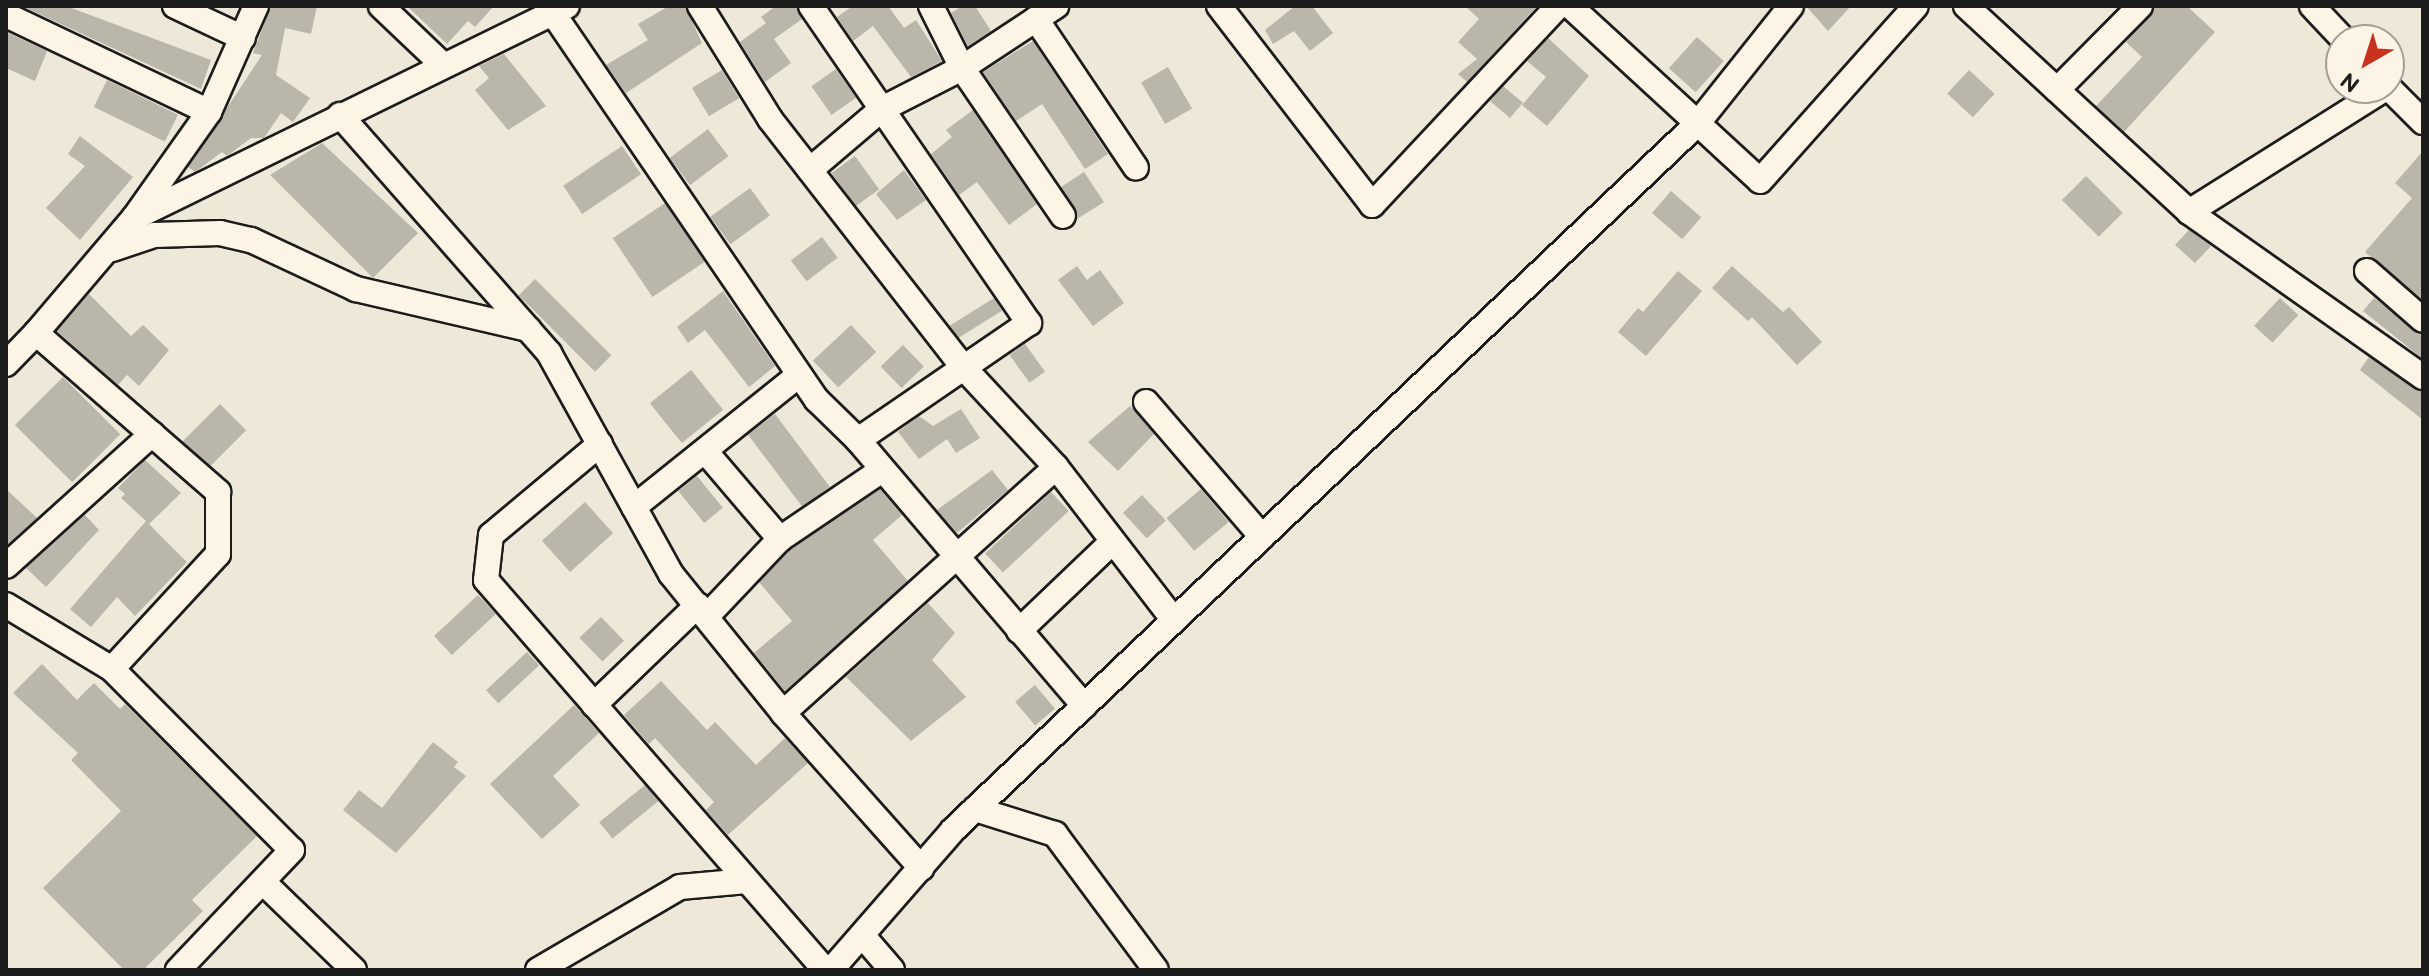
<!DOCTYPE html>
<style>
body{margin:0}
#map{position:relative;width:2429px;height:976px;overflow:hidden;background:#eee8d9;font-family:"Balsamiq Sans",sans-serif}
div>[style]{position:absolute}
.building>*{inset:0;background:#bab6aa;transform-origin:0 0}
.roads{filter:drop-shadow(2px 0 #1c1c1c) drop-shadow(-2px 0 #1c1c1c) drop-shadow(0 2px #1c1c1c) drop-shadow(0 -2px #1c1c1c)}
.minor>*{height:24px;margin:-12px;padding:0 12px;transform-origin:12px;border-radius:12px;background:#fcf5e5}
span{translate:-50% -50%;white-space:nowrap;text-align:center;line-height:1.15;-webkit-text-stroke:8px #fcf5e5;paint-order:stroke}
.frame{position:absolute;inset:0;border:8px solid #1c1c1c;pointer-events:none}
.north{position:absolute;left:2325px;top:24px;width:80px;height:80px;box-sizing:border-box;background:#fcf5e5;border:2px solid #a29e95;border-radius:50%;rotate:219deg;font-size:22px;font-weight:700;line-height:32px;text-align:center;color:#1c1c1c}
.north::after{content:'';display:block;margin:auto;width:28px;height:36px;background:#c8321e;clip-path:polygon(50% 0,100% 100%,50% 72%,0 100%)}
</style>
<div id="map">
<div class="building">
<div style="clip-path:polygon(22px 6px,66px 6px,211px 60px,201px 89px)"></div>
<div style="clip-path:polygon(271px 6px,317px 6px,311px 34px,285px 28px,276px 75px,310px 98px,293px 122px,281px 113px,264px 138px,251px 138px,227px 156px,222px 152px,195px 172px,188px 167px,262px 55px,253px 53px)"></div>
<div style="clip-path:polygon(407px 6px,494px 6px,475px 27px,468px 21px,447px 44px)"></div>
<div style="clip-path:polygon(669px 6px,685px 6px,702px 43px,626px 93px,606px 65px,648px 40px,638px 24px)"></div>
<div style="clip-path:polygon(776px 6px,796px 6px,802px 19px,774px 39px,791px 63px,765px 82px,740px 42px,766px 23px,761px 17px)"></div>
<div style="clip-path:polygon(853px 6px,888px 6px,904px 28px,916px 20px,942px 61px,911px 77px,873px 26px,853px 41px,837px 17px)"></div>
<div style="clip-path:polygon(962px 6px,975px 6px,991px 31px,968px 46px,951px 13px)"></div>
<div style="clip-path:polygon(1295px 6px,1312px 6px,1333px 33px,1310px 51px,1294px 31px,1273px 44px,1265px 30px)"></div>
<div style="clip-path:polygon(1465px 6px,1537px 6px,1467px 82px,1458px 74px,1477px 59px,1458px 42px,1479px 19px)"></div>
<div style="clip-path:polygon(1806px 6px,1851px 6px,1828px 31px)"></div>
<div style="clip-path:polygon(2155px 6px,2187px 6px,2215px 32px,2124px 132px,2096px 106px,2142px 57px,2126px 42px)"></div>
<div style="clip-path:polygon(6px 32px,47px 51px,35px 81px,6px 68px)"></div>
<div style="left:1697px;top:37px;width:36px;height:42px;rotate:42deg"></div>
<div style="clip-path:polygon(1548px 38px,1589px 76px,1547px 126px,1522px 105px,1546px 77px,1527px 61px)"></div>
<div style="clip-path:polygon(1033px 41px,1108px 154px,1085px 169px,1042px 104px,1016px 121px,983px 72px)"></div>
<div style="clip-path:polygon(504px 54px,546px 106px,508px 130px,475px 90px,489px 78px,479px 66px)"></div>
<div style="left:1168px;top:67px;width:48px;height:31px;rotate:60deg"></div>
<div style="left:836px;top:69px;width:35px;height:30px;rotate:55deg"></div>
<div style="left:722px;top:70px;width:33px;height:35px;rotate:59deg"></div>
<div style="left:1969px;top:70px;width:35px;height:32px;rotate:43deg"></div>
<div style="left:107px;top:80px;width:79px;height:30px;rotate:26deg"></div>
<div style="left:1503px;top:86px;width:26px;height:20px;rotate:40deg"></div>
<div style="clip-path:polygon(973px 110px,1037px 204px,1009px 225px,977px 182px,959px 195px,931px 154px,952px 137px,946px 130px)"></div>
<div style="left:708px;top:129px;width:34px;height:48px;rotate:53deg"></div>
<div style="clip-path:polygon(80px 136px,133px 177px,80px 240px,46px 208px,85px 166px,68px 154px)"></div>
<div style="clip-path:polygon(322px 143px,418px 233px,373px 278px,270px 175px)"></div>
<div style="left:622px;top:146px;width:34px;height:71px;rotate:56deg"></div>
<div style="clip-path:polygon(2423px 151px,2423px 300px,2365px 252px,2412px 198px,2395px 183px)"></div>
<div style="left:855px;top:156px;width:41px;height:29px;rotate:54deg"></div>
<div style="clip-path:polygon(904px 170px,926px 200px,897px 220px,876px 194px)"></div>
<div style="clip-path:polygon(1084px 172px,1104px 202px,1077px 219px,1061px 187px)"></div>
<div style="left:2086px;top:176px;width:52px;height:34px;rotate:45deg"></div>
<div style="left:750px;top:188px;width:34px;height:49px;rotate:54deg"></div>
<div style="left:1671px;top:191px;width:40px;height:29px;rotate:41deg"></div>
<div style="left:665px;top:203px;width:71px;height:63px;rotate:56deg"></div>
<div style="clip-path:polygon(2189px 230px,2211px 246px,2195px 263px,2175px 245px)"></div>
<div style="left:822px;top:237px;width:26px;height:39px;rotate:53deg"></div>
<div style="clip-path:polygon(1077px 266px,1087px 280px,1100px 270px,1124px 303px,1093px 326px,1058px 280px)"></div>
<div style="clip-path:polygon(1732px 266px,1783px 312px,1789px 307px,1822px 342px,1797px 365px,1752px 317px,1748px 321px,1712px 288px)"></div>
<div style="clip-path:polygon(1678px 271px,1702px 291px,1646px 356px,1618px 332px,1638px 308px,1643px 312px)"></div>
<div style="left:535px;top:279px;width:108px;height:23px;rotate:45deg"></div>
<div style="clip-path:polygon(723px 291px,775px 366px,749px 387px,705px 330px,688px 343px,677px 327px)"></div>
<div style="clip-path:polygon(89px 294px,131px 336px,143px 325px,169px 350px,139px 386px,127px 375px,118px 385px,57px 331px)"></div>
<div style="left:994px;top:298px;width:15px;height:52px;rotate:58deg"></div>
<div style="left:2280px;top:298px;width:25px;height:38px;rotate:43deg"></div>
<div style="clip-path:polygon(2374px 298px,2423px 335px,2423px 359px,2363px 311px)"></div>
<div style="left:851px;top:325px;width:37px;height:52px;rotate:47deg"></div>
<div style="left:1025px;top:344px;width:34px;height:19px;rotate:54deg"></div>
<div style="left:903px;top:345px;width:30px;height:31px;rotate:46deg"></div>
<div style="clip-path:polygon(2369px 357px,2423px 392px,2423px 420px,2360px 370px)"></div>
<div style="left:691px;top:370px;width:51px;height:53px;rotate:51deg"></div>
<div style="left:63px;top:377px;width:81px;height:68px;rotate:45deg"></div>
<div style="left:220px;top:404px;width:37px;height:53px;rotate:45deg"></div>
<div style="clip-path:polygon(1130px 406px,1154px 434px,1118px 471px,1088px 442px)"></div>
<div style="clip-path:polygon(961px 409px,980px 438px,956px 453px,947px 439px,919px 459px,898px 432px,919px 416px,933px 426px)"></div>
<div style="left:775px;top:414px;width:91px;height:34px;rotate:53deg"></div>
<div style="clip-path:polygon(145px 460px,181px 493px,149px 524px,187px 562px,135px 616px,117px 597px,91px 627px,70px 609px,146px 521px,121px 498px,125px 494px,118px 488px)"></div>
<div style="clip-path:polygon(992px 470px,1008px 490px,957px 533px,937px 510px)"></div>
<div style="left:697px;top:476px;width:41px;height:24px;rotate:51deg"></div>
<div style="clip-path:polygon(6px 489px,37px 518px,6px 546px)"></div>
<div style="clip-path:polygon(880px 489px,902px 515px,873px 540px,908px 581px,785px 691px,754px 653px,792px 621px,759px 582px,790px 550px)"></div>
<div style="left:1201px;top:489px;width:43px;height:45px;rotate:50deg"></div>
<div style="left:1051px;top:492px;width:26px;height:90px;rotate:47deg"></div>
<div style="left:1142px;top:495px;width:35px;height:26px;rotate:47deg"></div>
<div style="left:585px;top:502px;width:42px;height:58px;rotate:48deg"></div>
<div style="clip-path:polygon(85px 515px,99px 530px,46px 587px,26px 568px)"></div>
<div style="left:478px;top:595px;width:26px;height:60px;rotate:47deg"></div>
<div style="clip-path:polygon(928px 603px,955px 633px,932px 660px,966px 697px,911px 741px,846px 677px)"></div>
<div style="left:601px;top:617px;width:33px;height:30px;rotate:46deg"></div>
<div style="left:527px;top:652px;width:18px;height:56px;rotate:47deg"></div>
<div style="clip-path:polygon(42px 664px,77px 700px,94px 683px,120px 709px,125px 704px,257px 836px,192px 900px,203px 911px,143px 970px,124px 970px,43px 888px,121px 811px,71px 760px,78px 753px,13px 693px)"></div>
<div style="clip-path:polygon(661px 681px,707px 730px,715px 722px,756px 765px,785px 738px,808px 763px,728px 835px,706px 810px,714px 802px,655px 738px,649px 744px,624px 715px)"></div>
<div style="left:1035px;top:685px;width:31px;height:26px;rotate:50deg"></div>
<div style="clip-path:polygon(574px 705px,599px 733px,553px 776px,580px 805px,542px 839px,490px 784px)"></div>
<div style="clip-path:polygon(433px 742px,458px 762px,454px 767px,466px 776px,396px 853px,343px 810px,359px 790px,382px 808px)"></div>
<div style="left:645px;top:785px;width:21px;height:59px;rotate:51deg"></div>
</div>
<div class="roads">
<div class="minor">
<div style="left:175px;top:6px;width:75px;rotate:25.2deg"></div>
<div style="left:381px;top:6px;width:86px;rotate:43.6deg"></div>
<div style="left:548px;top:6px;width:477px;rotate:55.7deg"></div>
<div style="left:817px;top:400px;width:57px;rotate:44.3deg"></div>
<div style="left:858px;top:440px;width:349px;rotate:49.6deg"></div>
<div style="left:700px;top:6px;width:133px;rotate:58.2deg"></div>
<div style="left:770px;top:119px;width:316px;rotate:52.1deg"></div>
<div style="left:964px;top:368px;width:135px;rotate:47.1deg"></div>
<div style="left:1056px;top:467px;width:193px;rotate:52.4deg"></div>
<div style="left:811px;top:6px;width:385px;rotate:55.5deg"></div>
<div style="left:1029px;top:323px;width:207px;rotate:145.6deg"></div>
<div style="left:931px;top:6px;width:69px;rotate:63.4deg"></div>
<div style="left:962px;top:68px;width:179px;rotate:55.7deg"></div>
<div style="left:1219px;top:6px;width:251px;rotate:52.4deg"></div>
<div style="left:1372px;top:205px;width:272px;rotate:-46.9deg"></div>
<div style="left:1570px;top:6px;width:258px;rotate:42.6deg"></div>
<div style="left:1760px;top:181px;width:234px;rotate:-48.3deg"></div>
<div style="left:1966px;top:6px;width:304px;rotate:42.7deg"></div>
<div style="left:2189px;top:212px;width:286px;rotate:35.2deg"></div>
<div style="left:2312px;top:6px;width:47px;rotate:46.7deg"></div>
<div style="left:6px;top:15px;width:225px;rotate:25.5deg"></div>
<div style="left:1036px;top:19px;width:179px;rotate:56.1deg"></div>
<div style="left:2389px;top:88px;width:48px;rotate:45deg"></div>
<div style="left:2057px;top:90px;width:118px;rotate:-45.3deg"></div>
<div style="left:340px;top:115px;width:317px;rotate:48.7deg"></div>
<div style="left:549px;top:353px;width:252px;rotate:61.1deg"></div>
<div style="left:671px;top:574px;width:179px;rotate:51.1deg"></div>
<div style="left:783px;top:713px;width:208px;rotate:48.3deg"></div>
<div style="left:810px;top:170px;width:94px;rotate:-40.3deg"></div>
<div style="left:882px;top:109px;width:90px;rotate:-27.1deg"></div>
<div style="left:962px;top:68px;width:113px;rotate:-33.4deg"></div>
<div style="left:2189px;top:212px;width:233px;rotate:-32.2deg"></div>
<div style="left:134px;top:218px;width:130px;rotate:-54.7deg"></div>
<div style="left:209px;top:112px;width:116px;rotate:-66.1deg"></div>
<div style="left:112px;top:249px;width:44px;rotate:-18.4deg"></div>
<div style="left:154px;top:235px;width:66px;rotate:-1.7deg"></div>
<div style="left:220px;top:233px;width:32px;rotate:13deg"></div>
<div style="left:251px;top:240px;width:116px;rotate:25deg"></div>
<div style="left:356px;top:289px;width:177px;rotate:13.1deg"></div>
<div style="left:2367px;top:271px;width:74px;rotate:41.2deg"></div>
<div style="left:36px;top:333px;width:151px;rotate:-49.6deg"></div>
<div style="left:134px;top:218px;width:482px;rotate:-26.1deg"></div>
<div style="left:6px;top:364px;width:43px;rotate:-45.9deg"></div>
<div style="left:36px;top:333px;width:242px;rotate:41.1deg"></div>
<div style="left:218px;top:492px;width:62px;rotate:90deg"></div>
<div style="left:218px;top:554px;width:156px;rotate:132.7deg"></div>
<div style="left:112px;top:669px;width:124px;rotate:-148.9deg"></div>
<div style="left:1146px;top:402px;width:178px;rotate:49.3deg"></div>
<div style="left:600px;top:444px;width:142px;rotate:140.1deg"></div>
<div style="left:491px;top:535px;width:45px;rotate:96.3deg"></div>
<div style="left:486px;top:580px;width:517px;rotate:49deg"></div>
<div style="left:705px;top:451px;width:116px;rotate:49.6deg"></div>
<div style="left:634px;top:507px;width:211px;rotate:-38.7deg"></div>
<div style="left:6px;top:566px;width:197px;rotate:-42.1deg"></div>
<div style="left:707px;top:616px;width:106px;rotate:-46.5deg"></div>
<div style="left:780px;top:539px;width:120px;rotate:-34.1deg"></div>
<div style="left:1019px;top:631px;width:127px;rotate:-43.7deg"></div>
<div style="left:112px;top:669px;width:255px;rotate:45.2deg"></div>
<div style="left:292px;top:850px;width:166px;rotate:133.5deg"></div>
<div style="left:594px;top:705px;width:144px;rotate:-43.9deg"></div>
<div style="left:783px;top:713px;width:367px;rotate:-42deg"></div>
<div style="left:975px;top:809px;width:84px;rotate:17.4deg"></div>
<div style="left:1055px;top:834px;width:169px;rotate:53.4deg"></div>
<div style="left:264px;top:883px;width:125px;rotate:44deg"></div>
<div style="left:862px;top:935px;width:46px;rotate:49.4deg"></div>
<div style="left:538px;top:970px;width:164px;rotate:-30.3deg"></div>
<div style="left:680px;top:887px;width:67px;rotate:-5.1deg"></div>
<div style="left:831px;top:970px;width:186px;rotate:-48.9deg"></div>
<div style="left:953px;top:830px;width:1027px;rotate:-43.5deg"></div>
<div style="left:1698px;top:123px;width:149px;rotate:-51.5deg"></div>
</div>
</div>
<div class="frame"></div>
<div class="north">N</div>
</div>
